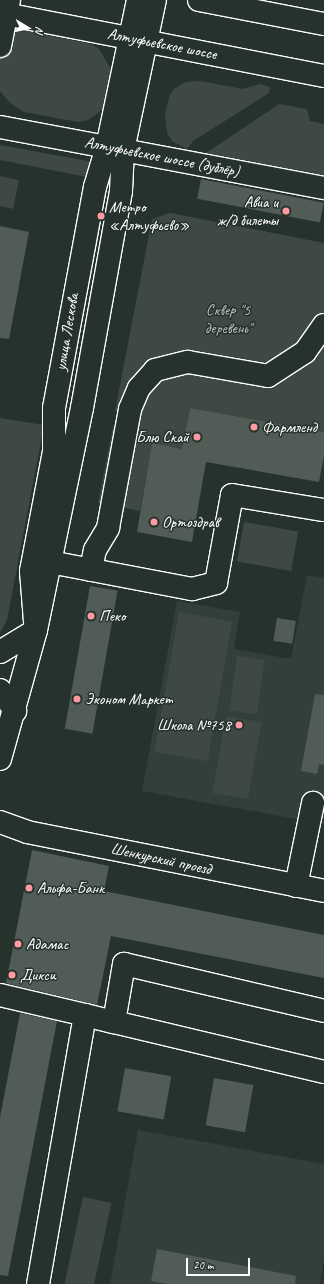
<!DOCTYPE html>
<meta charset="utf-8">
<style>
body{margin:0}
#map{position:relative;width:324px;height:1284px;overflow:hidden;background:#26332d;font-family:Caveat,sans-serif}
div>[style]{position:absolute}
.built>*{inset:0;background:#333f3a}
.green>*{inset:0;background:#3e4944;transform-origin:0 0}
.building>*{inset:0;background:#515c57;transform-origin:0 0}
.roads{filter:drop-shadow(1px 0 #fff) drop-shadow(-1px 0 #fff) drop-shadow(0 1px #fff) drop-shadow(0 -1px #fff)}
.minor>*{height:22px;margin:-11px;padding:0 11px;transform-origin:11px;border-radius:11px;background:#26332d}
.major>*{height:22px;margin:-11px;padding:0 11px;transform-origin:11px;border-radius:11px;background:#26332d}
.dots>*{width:11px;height:11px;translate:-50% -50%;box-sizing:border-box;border:2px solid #26332d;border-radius:50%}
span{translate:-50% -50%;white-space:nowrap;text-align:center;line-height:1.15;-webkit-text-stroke:3px #26332d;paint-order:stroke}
.street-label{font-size:16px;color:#fff}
.poi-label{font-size:16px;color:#fff}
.right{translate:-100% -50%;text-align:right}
.left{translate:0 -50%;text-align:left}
.park-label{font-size:16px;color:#bbbfbe}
.north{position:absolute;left:8px;top:8px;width:40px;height:40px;-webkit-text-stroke:3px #26332d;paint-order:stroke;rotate:100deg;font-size:11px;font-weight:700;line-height:16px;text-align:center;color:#fff}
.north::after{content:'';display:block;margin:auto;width:14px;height:18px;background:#fff;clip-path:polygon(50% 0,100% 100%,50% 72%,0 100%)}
.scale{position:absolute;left:186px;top:1258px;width:64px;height:18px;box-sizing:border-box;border:2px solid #fff;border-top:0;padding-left:5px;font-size:12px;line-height:14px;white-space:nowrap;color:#fff;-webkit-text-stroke:3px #26332d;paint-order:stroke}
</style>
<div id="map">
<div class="built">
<div style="clip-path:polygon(307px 575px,324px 578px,324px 824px,142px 791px,177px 601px,240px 612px,234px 649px,291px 659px)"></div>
<div style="clip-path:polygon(138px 1130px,324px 1164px,324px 1261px,320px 1284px,110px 1284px)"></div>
</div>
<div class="green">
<div style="clip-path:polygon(27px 31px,91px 44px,99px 49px,111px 69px,105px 106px,98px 113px,88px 120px,78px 122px,24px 112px,10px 103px,0 91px,0 51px,5px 39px,15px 32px)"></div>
<div style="clip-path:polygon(200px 81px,243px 89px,260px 84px,270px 87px,269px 93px,193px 141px,187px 149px,172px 141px,167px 133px,165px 113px,170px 94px,175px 88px,186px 82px)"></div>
<div style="clip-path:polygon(279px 104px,307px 109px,310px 121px,324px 124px,324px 175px,206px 153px)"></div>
<div style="clip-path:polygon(0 145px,88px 161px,93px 164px,97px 179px,0 160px)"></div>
<div style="clip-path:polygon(0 176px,19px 180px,13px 209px,0 206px)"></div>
<div style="clip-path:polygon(170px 213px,324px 243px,324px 432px,190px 408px,186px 428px,188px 450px,152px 444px,140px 511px,98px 503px,113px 427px,118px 428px,120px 412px,115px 411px,152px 219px)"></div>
<div style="clip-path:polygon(0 418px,44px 425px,7px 620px,0 633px)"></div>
<div style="left:244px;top:522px;width:55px;height:40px;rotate:10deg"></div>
<div style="left:179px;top:612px;width:54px;height:142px;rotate:10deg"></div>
<div style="left:237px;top:656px;width:28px;height:55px;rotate:8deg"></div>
<div style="left:226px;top:716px;width:36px;height:78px;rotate:10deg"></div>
<div style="left:83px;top:1197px;width:29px;height:88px;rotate:12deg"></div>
</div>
<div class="building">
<div style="left:201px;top:179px;width:125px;height:20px;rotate:11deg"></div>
<div style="clip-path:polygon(0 226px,29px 232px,9px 339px,0 338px)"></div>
<div style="clip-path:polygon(190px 408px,324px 432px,324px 456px,319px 482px,206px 462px,192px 542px,137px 532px,152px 443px,182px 449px)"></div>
<div style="left:90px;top:586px;width:28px;height:145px;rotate:10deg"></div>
<div style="left:277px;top:618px;width:19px;height:23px;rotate:9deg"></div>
<div style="clip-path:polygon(315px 694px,324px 695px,324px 765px,319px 764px,317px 774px,301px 771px)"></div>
<div style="clip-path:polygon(32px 850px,109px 866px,104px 891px,324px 935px,324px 978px,111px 936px,97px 1005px,6px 983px)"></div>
<div style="clip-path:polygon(20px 1013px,57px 1021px,8px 1276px,0 1275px,0 1117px)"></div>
<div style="left:125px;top:1068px;width:47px;height:44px;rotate:10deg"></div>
<div style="left:214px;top:1078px;width:40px;height:48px;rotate:10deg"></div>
<div style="clip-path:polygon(157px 1249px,296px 1276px,295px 1284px,167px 1284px,151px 1281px)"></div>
</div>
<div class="roads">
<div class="minor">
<div style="left:0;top:46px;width:47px;rotate:-78.9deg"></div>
<div style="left:123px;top:150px;width:205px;rotate:10.7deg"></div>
<div style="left:50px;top:562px;width:145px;rotate:10.8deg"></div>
<div style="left:192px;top:589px;width:25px;rotate:-14deg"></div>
<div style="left:216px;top:583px;width:89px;rotate:-79.7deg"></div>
<div style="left:232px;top:495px;width:93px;rotate:9.3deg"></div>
<div style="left:91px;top:570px;width:20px;rotate:-79deg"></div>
<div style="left:95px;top:550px;width:26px;rotate:-59deg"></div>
<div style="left:108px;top:528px;width:121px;rotate:-79.5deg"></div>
<div style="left:130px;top:409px;width:23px;rotate:-67deg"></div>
<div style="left:139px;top:388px;width:24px;rotate:-48deg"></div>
<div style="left:155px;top:370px;width:34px;rotate:-14deg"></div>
<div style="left:188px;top:362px;width:81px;rotate:9.9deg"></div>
<div style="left:268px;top:376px;width:44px;rotate:-33deg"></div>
<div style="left:305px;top:352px;width:33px;rotate:-55deg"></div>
<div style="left:35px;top:622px;width:51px;rotate:-94.5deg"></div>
<div style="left:31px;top:571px;width:121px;rotate:-79.1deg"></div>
<div style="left:54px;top:452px;width:44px;rotate:-90deg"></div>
<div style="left:54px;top:408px;width:225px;rotate:-79.5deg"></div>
<div style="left:95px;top:187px;width:42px;rotate:-73.3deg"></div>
<div style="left:107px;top:147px;width:150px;rotate:-78.1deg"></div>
<div style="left:0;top:822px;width:29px;rotate:20deg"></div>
<div style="left:27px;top:832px;width:303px;rotate:11.2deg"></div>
<div style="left:296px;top:886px;width:85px;rotate:-78.4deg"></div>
<div style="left:0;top:995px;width:87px;rotate:13.2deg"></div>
<div style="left:85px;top:1015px;width:273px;rotate:99.9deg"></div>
<div style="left:85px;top:1015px;width:30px;rotate:14deg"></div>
<div style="left:114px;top:1022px;width:59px;rotate:-80.2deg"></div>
<div style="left:124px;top:964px;width:205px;rotate:13.2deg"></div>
<div style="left:114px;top:1022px;width:216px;rotate:13.4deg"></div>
</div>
<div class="major">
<div style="left:199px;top:0;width:127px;rotate:10.9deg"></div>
<div style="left:0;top:13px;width:330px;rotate:11deg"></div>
<div style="left:0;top:127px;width:125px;rotate:10.6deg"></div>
<div style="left:0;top:652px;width:42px;rotate:-31.4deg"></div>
<div style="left:0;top:690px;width:26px;rotate:54deg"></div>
<div style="left:0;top:759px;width:134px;rotate:-74.4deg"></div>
<div style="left:36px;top:630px;width:227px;rotate:-78.3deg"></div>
<div style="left:82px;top:408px;width:220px;rotate:-79.8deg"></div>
<div style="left:121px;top:191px;width:41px;rotate:-87.2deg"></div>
<div style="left:123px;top:150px;width:153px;rotate:-78deg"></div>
</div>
</div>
<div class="dots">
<div style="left:286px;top:211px;background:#ff9aa2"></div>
<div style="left:101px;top:216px;background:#ff9aa2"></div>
<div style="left:254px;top:427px;background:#ff9aa2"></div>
<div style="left:197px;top:437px;background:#ff9aa2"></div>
<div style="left:154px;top:522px;background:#ff9aa2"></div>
<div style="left:91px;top:616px;background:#ff9aa2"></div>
<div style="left:77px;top:699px;background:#ff9aa2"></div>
<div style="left:239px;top:725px;background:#ff9aa2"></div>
<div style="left:29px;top:888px;background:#ff9aa2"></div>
<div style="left:18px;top:944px;background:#ff9aa2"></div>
<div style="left:12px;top:975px;background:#ff9aa2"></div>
</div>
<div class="street-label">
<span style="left:162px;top:44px;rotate:11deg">Алтуфьевское шоссе</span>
<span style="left:162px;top:157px;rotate:11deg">Алтуфьевское шоссе (дублёр)</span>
<span style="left:67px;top:332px;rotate:-80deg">улица Лескова</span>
<span style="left:161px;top:859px;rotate:12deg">Шенкурский проезд</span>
</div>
<div class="poi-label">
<span class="right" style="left:278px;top:211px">Авиа и<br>ж/д билеты</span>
<span class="left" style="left:109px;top:216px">Метро<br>«Алтуфьево»</span>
<span class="left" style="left:262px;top:427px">Фармленд</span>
<span class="right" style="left:189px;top:437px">Блю Скай</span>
<span class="left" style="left:162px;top:522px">Ортоздрав</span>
<span class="left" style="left:99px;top:616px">Пеко</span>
<span class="left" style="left:85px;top:699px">Эконом Маркет</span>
<span class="right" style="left:231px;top:725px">Школа №758</span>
<span class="left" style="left:37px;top:888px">Альфа-Банк</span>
<span class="left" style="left:26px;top:944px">Адамас</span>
<span class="left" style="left:20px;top:975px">Дикси</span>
</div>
<div class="park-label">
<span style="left:228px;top:319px">Сквер "5<br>деревень"</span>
</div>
<div class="north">N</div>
<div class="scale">20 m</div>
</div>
